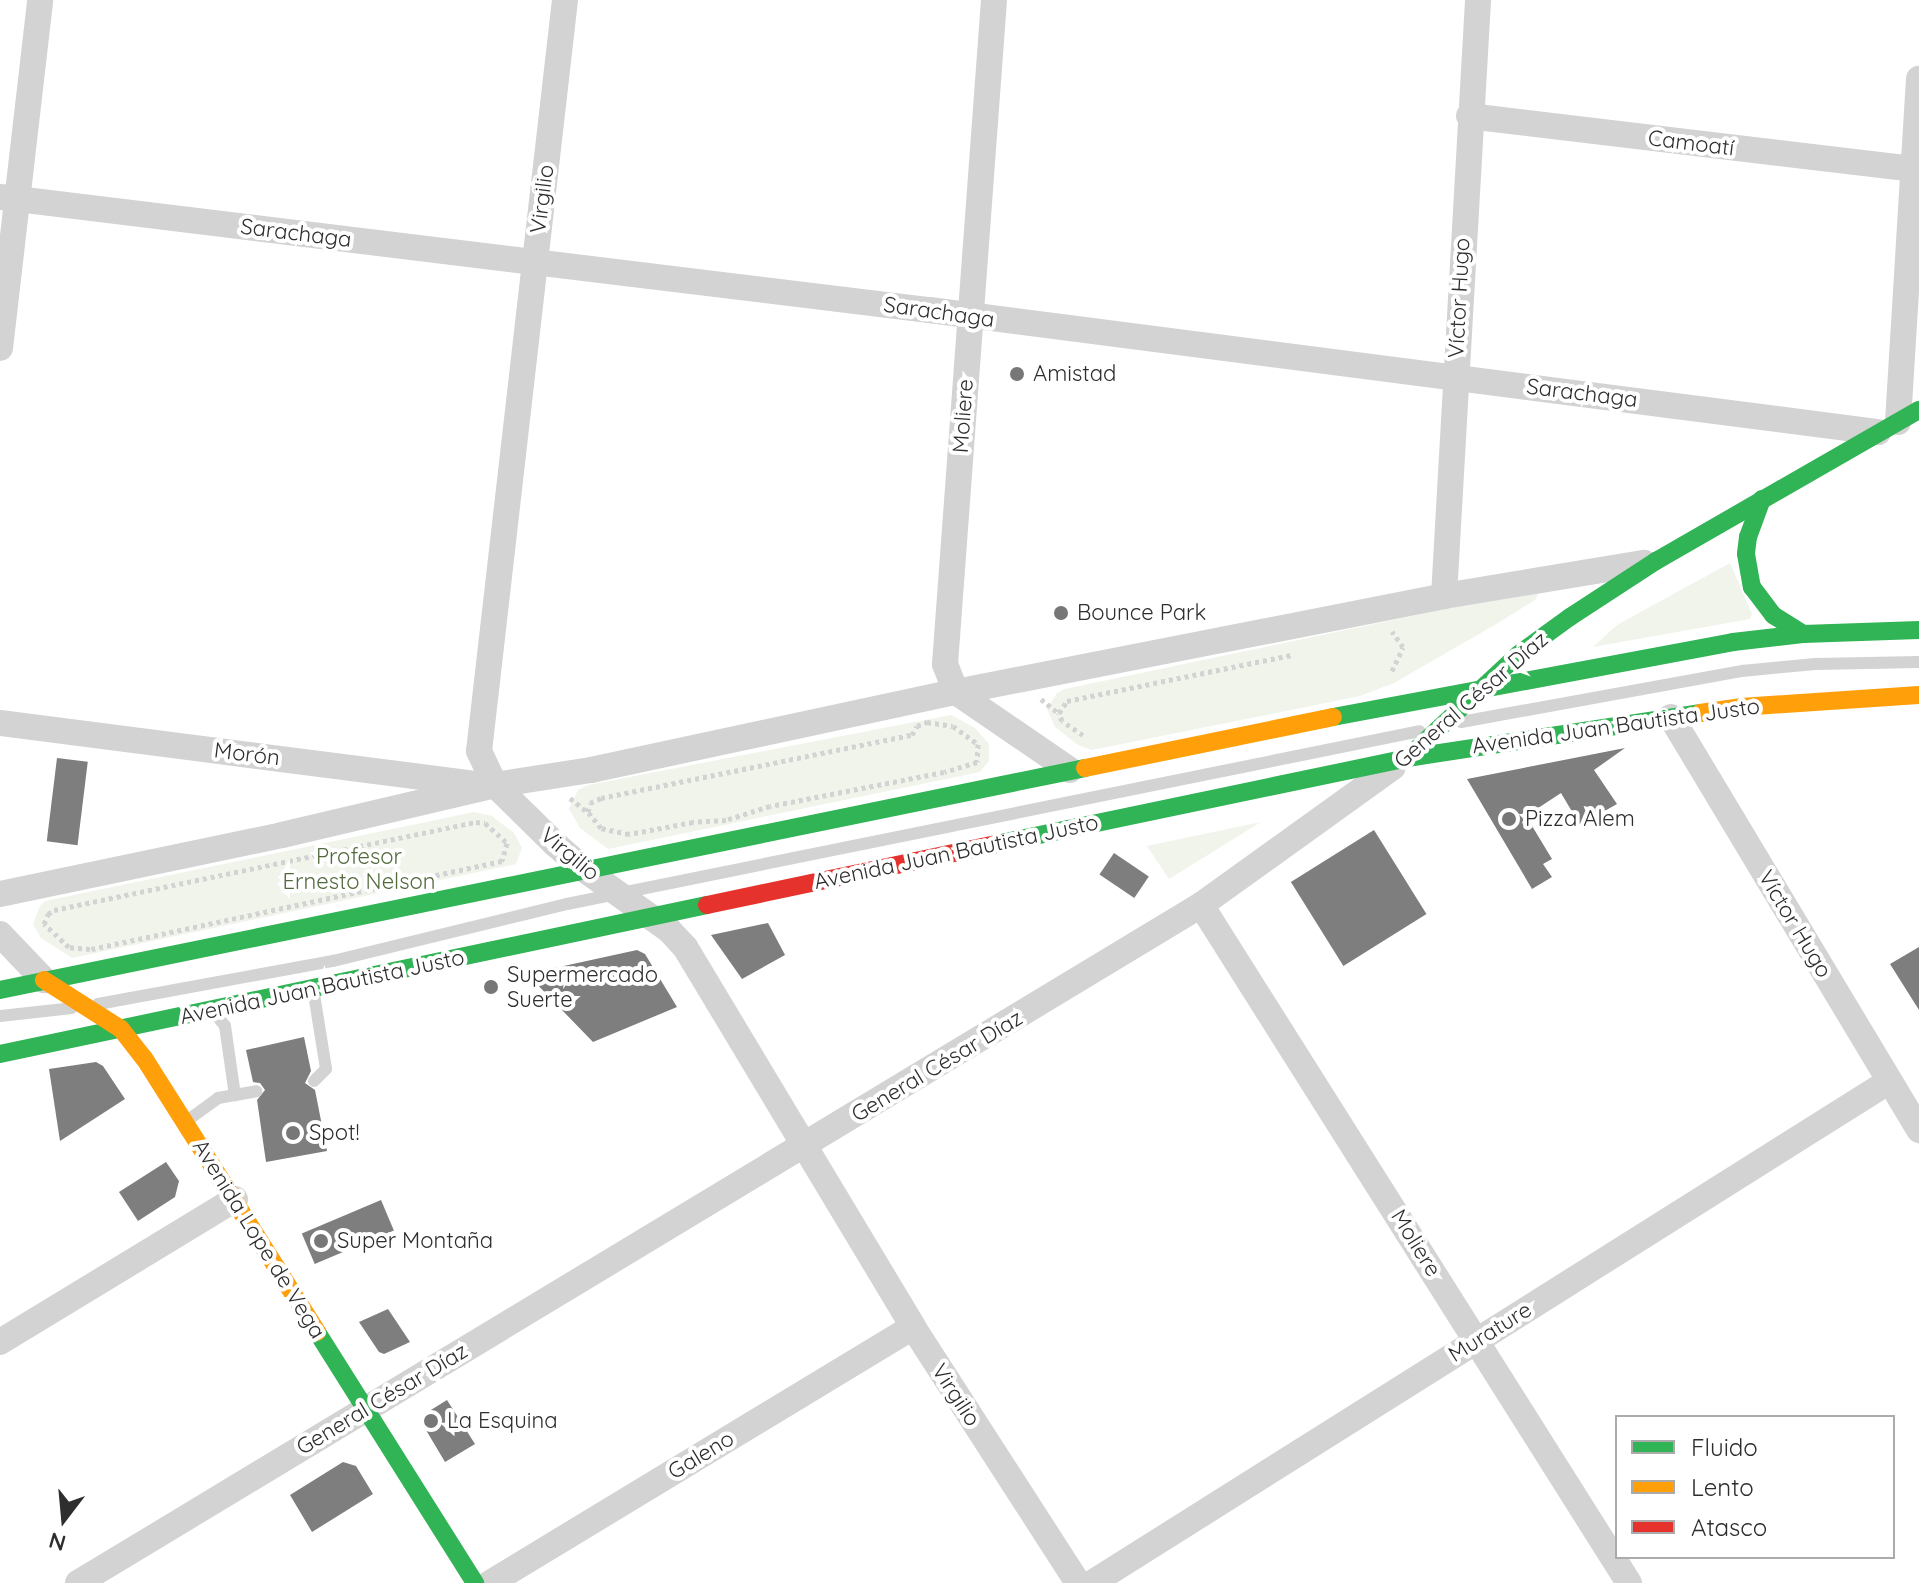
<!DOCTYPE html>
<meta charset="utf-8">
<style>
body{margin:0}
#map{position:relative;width:1919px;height:1583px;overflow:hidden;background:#fff;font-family:Quicksand,sans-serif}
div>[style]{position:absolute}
.green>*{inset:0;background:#f0f4eb}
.building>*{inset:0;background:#7e7e7e;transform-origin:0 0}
.path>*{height:5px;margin-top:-2.5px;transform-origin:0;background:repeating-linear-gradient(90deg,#d3d3d3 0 4px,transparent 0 8px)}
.lane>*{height:12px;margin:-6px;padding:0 6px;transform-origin:6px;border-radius:6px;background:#d3d3d3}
.street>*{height:26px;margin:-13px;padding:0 13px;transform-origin:13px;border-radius:13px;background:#d3d3d3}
.fast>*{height:18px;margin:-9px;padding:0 9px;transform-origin:9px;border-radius:9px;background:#30b455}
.slow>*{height:18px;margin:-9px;padding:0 9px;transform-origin:9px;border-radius:9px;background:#ff9f0a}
.jam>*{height:18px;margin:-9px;padding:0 9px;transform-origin:9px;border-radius:9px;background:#e5322d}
.dots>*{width:22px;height:22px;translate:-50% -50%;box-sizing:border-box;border:4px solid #fff;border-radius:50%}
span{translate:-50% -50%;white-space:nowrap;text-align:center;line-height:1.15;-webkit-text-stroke:8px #fff;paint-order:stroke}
.street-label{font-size:22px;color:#2e2e2e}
.poi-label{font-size:22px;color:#2e2e2e}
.left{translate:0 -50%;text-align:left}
.park-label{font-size:22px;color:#52693c}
.legend{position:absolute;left:1615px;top:1415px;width:280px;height:144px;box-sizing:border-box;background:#fff;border:2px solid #ababab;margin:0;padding:10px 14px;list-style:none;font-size:24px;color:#2e2e2e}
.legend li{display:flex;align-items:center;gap:16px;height:40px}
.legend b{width:40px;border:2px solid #ababab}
.north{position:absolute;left:24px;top:1479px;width:80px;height:80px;-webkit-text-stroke:6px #fff;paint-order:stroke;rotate:196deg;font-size:22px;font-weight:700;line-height:32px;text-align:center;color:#2e2e2e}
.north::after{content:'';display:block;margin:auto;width:28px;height:36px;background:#2e2e2e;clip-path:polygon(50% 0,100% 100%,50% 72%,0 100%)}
</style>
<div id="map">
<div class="green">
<div style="clip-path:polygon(1730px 563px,1752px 614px,1750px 619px,1593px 647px,1617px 625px)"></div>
<div style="clip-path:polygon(1531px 591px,1538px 594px,1535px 600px,1498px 623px,1394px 683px,1360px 696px,1092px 750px,1078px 745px,1055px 727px,1047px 709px,1057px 693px,1065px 689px)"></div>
<div style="clip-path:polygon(951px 715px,975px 728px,989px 744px,989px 761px,980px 772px,608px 849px,580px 828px,569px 809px,578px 790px,588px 785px)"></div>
<div style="clip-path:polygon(474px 812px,492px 816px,514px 833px,522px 848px,516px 864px,72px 958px,41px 938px,33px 924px,40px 906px,45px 901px)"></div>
<div style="clip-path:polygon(1261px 822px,1169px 879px,1147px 846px)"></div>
</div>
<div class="building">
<div style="clip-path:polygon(1625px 748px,1594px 770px,1617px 804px,1580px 825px,1561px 793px,1526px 816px,1552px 859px,1543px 864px,1552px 877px,1532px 889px,1467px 779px)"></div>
<div style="left:57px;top:758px;width:31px;height:84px;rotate:7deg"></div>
<div style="left:1374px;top:830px;width:99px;height:98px;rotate:58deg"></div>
<div style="left:1114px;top:853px;width:42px;height:26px;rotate:34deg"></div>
<div style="clip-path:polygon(768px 923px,785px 955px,742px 979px,711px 935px)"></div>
<div style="clip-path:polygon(1919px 947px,1919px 1010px,1890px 964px)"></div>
<div style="clip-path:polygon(637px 950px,645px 954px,677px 1007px,593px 1042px,527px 974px)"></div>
<div style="clip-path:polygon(304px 1037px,311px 1071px,305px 1083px,315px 1090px,327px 1151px,266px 1162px,257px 1100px,265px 1090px,260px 1083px,253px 1082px,246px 1050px)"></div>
<div style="clip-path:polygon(96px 1062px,103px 1066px,125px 1099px,60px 1141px,49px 1069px)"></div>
<div style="clip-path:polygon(166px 1162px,179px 1181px,175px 1197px,138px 1221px,119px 1192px)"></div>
<div style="left:381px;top:1200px;width:33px;height:86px;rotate:67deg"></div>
<div style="clip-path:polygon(388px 1309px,410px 1342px,384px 1354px,379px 1352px,359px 1322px)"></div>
<div style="clip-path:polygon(447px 1400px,475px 1444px,445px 1462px,423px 1425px,426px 1413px)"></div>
<div style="clip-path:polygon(343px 1462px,356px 1466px,373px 1494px,312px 1532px,290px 1495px)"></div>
</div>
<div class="path">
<div style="left:1392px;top:671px;width:26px;rotate:-65deg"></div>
<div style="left:1403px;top:647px;width:19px;rotate:-125deg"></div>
<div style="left:1041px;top:699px;width:22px;rotate:39deg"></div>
<div style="left:927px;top:722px;width:26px;rotate:9deg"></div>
<div style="left:953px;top:726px;width:31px;rotate:36deg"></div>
<div style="left:978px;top:744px;width:18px;rotate:93deg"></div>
<div style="left:977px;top:762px;width:34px;rotate:163deg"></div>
<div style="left:944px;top:772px;width:177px;rotate:168.9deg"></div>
<div style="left:770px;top:806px;width:46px;rotate:162.3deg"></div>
<div style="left:726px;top:820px;width:33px;rotate:177deg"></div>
<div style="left:693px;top:822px;width:65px;rotate:169.4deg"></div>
<div style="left:629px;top:834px;width:29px;rotate:-168deg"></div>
<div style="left:601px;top:828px;width:21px;rotate:-129deg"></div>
<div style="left:588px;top:812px;width:9px;rotate:-77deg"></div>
<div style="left:590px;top:803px;width:12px;rotate:-24deg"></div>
<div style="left:601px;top:798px;width:317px;rotate:-11.5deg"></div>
<div style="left:912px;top:735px;width:10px;rotate:-61deg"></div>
<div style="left:917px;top:726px;width:11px;rotate:-22deg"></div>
<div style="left:1083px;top:735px;width:25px;rotate:-146deg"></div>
<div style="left:1062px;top:721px;width:9px;rotate:-111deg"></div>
<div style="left:1059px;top:713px;width:14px;rotate:-56deg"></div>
<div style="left:1067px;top:701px;width:229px;rotate:-11.6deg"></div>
<div style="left:570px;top:798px;width:22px;rotate:39deg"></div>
<div style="left:476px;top:822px;width:9px;rotate:6deg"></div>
<div style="left:485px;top:823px;width:30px;rotate:42deg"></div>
<div style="left:507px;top:843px;width:19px;rotate:106deg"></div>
<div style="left:502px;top:861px;width:421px;rotate:167.9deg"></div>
<div style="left:90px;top:949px;width:21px;rotate:-175deg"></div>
<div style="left:69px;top:947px;width:34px;rotate:-137deg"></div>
<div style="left:44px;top:924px;width:11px;rotate:-68deg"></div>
<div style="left:48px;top:914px;width:7px;rotate:-34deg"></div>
<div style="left:54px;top:910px;width:431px;rotate:-11.8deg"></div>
</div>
<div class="lane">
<div style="left:1461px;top:722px;width:286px;rotate:-10.3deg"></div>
<div style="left:1742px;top:671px;width:73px;rotate:-5.5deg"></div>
<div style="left:1815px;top:664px;width:104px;rotate:-1.1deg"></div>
<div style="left:314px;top:994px;width:76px;rotate:80.9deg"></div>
<div style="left:326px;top:1069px;width:17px;rotate:135deg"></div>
<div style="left:98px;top:1004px;width:239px;rotate:-10.4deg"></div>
<div style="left:333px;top:961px;width:241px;rotate:-13.7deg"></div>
<div style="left:567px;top:904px;width:870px;rotate:-11.46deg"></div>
<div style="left:0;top:1016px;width:72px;rotate:-6.3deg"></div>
<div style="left:217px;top:1016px;width:13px;rotate:51deg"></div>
<div style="left:225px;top:1026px;width:70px;rotate:81.8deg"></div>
<div style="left:188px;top:1120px;width:37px;rotate:-36deg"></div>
<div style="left:218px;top:1098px;width:39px;rotate:-10deg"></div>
</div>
<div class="street">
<div style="left:565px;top:0;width:756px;rotate:96.53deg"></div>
<div style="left:479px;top:751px;width:38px;rotate:65deg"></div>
<div style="left:495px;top:785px;width:84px;rotate:44.5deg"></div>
<div style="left:555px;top:844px;width:40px;rotate:41deg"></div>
<div style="left:585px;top:870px;width:103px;rotate:35.5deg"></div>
<div style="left:669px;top:930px;width:23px;rotate:47deg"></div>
<div style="left:685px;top:947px;width:443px;rotate:59deg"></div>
<div style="left:913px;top:1327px;width:305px;rotate:57.2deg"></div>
<div style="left:994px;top:0;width:666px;rotate:94.22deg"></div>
<div style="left:945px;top:664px;width:30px;rotate:69deg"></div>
<div style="left:956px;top:692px;width:138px;rotate:34.4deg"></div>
<div style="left:1469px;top:116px;width:447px;rotate:6.8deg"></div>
<div style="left:0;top:197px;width:936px;rotate:6.94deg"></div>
<div style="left:929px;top:310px;width:957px;rotate:7.33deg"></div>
<div style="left:0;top:348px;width:350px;rotate:-83.4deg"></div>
<div style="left:1898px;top:422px;width:344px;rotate:-86.5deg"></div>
<div style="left:1444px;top:596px;width:597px;rotate:-86.73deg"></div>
<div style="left:1671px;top:717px;width:482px;rotate:59deg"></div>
<div style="left:0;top:723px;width:475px;rotate:7.3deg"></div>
<div style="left:0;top:894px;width:288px;rotate:-11.8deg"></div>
<div style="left:282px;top:835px;width:219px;rotate:-13.2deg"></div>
<div style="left:495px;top:785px;width:97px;rotate:-8.9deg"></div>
<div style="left:591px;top:770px;width:373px;rotate:-12.1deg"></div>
<div style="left:956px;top:692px;width:497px;rotate:-11.1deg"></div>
<div style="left:1444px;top:596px;width:203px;rotate:-9.4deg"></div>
<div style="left:1201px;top:905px;width:802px;rotate:57.74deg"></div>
<div style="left:0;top:934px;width:64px;rotate:46.3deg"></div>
<div style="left:0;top:1342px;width:275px;rotate:-31.3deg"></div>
<div style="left:78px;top:1583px;width:1312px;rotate:-31.12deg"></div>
<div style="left:1201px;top:905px;width:236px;rotate:-35.7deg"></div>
<div style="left:490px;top:1583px;width:494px;rotate:-31.2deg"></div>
<div style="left:1092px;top:1583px;width:941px;rotate:-32.19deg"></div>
</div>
<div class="fast">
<div style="left:1762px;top:499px;width:40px;rotate:110.2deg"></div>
<div style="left:1748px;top:537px;width:17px;rotate:97deg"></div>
<div style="left:1746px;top:554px;width:34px;rotate:80deg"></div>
<div style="left:1752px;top:587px;width:35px;rotate:53deg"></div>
<div style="left:1773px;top:615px;width:36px;rotate:32deg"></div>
<div style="left:1333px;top:717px;width:407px;rotate:-10.6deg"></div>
<div style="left:1733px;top:642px;width:70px;rotate:-6.5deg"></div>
<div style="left:1803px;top:634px;width:116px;rotate:-2deg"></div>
<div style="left:1407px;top:758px;width:153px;rotate:-42.9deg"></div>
<div style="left:1519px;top:654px;width:63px;rotate:-36deg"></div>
<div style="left:1570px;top:617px;width:103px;rotate:-33.1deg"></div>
<div style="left:1656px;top:561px;width:303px;rotate:-29.9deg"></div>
<div style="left:1001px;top:843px;width:415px;rotate:-11.8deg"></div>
<div style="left:1407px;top:758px;width:296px;rotate:-8.7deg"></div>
<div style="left:0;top:990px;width:1107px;rotate:-11.56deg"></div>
<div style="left:0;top:1054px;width:723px;rotate:-11.9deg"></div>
<div style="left:317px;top:1332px;width:297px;rotate:57.8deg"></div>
</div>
<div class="slow">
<div style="left:1700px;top:713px;width:41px;rotate:-8.3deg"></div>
<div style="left:1741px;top:707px;width:178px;rotate:-3.9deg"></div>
<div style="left:1085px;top:768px;width:253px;rotate:-11.6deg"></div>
<div style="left:44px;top:980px;width:91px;rotate:32.5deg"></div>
<div style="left:121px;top:1029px;width:37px;rotate:52deg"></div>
<div style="left:144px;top:1058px;width:324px;rotate:57.7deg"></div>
</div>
<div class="jam">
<div style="left:707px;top:905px;width:300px;rotate:-11.9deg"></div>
</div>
<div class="dots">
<div style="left:1017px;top:374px;background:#777"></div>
<div style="left:1061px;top:613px;background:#777"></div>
<div style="left:1509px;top:819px;background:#777"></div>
<div style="left:491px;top:987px;background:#777"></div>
<div style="left:293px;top:1133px;background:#777"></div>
<div style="left:321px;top:1241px;background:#777"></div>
<div style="left:431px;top:1421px;background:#777"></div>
</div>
<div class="street-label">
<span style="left:1691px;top:143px;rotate:7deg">Camoatí</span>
<span style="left:542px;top:199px;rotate:-83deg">Virgilio</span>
<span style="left:296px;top:233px;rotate:7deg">Sarachaga</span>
<span style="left:1459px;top:298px;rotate:-87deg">Víctor Hugo</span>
<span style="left:939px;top:312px;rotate:8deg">Sarachaga</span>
<span style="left:1582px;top:393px;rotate:7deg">Sarachaga</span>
<span style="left:963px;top:416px;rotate:-86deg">Moliere</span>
<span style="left:1471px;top:700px;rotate:-41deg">General César Díaz</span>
<span style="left:1616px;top:726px;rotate:-8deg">Avenida Juan Bautista Justo</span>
<span style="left:247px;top:754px;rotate:7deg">Morón</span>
<span style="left:956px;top:852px;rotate:-12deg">Avenida Juan Bautista Justo</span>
<span style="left:570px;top:854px;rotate:40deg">Virgilio</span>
<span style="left:1795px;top:924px;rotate:59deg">Víctor Hugo</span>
<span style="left:322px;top:987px;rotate:-12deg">Avenida Juan Bautista Justo</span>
<span style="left:937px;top:1066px;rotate:-31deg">General César Díaz</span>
<span style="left:259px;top:1239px;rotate:58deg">Avenida Lope de Vega</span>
<span style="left:1416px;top:1243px;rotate:58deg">Moliere</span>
<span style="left:1490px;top:1332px;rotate:-32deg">Murature</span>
<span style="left:956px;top:1395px;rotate:57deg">Virgilio</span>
<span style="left:382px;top:1399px;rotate:-31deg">General César Díaz</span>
<span style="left:701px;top:1455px;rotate:-31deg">Galeno</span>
</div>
<div class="poi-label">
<span class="left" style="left:1033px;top:374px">Amistad</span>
<span class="left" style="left:1077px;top:613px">Bounce Park</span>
<span class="left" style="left:1525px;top:819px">Pizza Alem</span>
<span class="left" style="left:507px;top:987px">Supermercado<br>Suerte</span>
<span class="left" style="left:309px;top:1133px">Spot!</span>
<span class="left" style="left:337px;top:1241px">Super Montaña</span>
<span class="left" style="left:447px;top:1421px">La Esquina</span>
</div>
<div class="park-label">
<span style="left:359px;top:869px">Profesor<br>Ernesto Nelson</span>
</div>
<ul class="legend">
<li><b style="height:10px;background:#30b455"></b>Fluido</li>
<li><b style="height:10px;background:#ff9f0a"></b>Lento</li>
<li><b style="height:10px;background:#e5322d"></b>Atasco</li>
</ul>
<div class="north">N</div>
</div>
